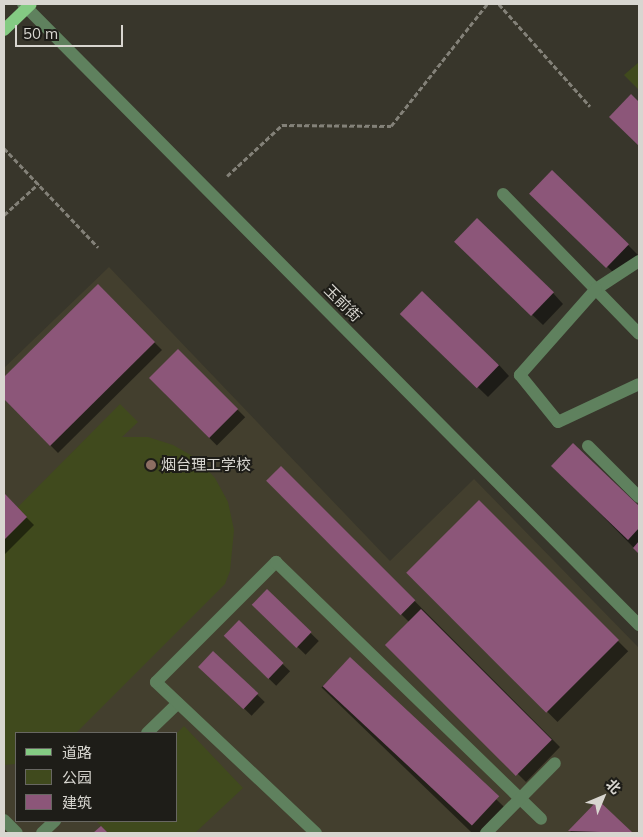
<!DOCTYPE html>
<meta charset="utf-8">
<style>
body{margin:0}
#map{position:relative;width:643px;height:837px;overflow:hidden;background:#38362b;font-family:Mulish,"Noto Sans SC",sans-serif}
div>[style]{position:absolute}
.built>*{inset:0;background:#433f2e}
.green>*{inset:0;background:#404a1d}
.shadow>*{inset:0;background:#0007;transform-origin:0 0}
.building>*{inset:0;background:#8c5679;transform-origin:0 0}
.path>*{height:2.5px;margin-top:-1.25px;transform-origin:0;background:repeating-linear-gradient(90deg,#838178 0 5px,transparent 0 7.5px)}
.minor>*{height:12px;margin:-6px;padding:0 6px;transform-origin:6px;border-radius:6px;background:#5f815e}
.major>*{height:12px;margin:-6px;padding:0 6px;transform-origin:6px;border-radius:6px;background:#84cb83}
.dots>*{width:14px;height:14px;translate:-50% -50%;box-sizing:border-box;border:2px solid #1e1d18;border-radius:50%}
span{translate:-50% -50%;white-space:nowrap;text-align:center;line-height:1.15;-webkit-text-stroke:4px #1e1d18;paint-order:stroke}
.street-label{font-size:15px;color:#d8d6d0}
.poi-label{font-size:15px;color:#d8d6d0}
.left{translate:0 -50%;text-align:left}
.frame{position:absolute;inset:0;border:5px solid #d8d6d0;pointer-events:none}
.legend{position:absolute;left:15px;top:732px;width:162px;height:90px;box-sizing:border-box;background:#1e1d18;border:1px solid #686762;margin:0;padding:6px 9px;list-style:none;font-size:15px;color:#d8d6d0}
.legend li{display:flex;align-items:center;gap:10px;height:25px}
.legend b{width:25px;border:1px solid #686762}
.north{position:absolute;left:578px;top:772px;width:50px;height:50px;-webkit-text-stroke:4px #1e1d18;paint-order:stroke;rotate:45deg;font-size:14px;font-weight:700;line-height:20px;text-align:center;color:#d8d6d0}
.north::after{content:'';display:block;margin:auto;width:18px;height:22px;background:#d8d6d0;clip-path:polygon(50% 0,100% 100%,50% 72%,0 100%)}
.scale{position:absolute;left:15px;top:25px;width:108px;height:22px;box-sizing:border-box;border:2px solid #d8d6d0;border-top:0;padding-left:6px;font-size:15px;line-height:18px;white-space:nowrap;color:#d8d6d0;-webkit-text-stroke:4px #1e1d18;paint-order:stroke}
</style>
<div id="map">
<div class="built">
<div style="clip-path:polygon(evenodd,109px 267px,390px 561px,474px 479px,639px 648px,639px 833px,4px 833px,4px 368px,109px 267px,16px 733px,176px 733px,176px 821px,16px 821px,16px 733px)"></div>
</div>
<div class="green">
<div style="clip-path:polygon(639px 62px,639px 90px,624px 75px)"></div>
<div style="clip-path:polygon(120px 404px,138px 422px,122px 437px,148px 437px,173px 445px,196px 458px,215px 478px,228px 502px,234px 530px,230px 571px,225px 584px,76px 733px,16px 733px,16px 764px,4px 765px,4px 521px)"></div>
<div style="clip-path:polygon(184px 726px,243px 788px,195px 833px,108px 833px,96px 821px,176px 821px,176px 734px)"></div>
</div>
<div class="shadow">
<div style="clip-path:polygon(541px 203px,628px 245px,638px 255px,617px 276px)"></div>
<div style="clip-path:polygon(466px 252px,553px 293px,563px 304px,543px 325px)"></div>
<div style="clip-path:polygon(98px 286px,162px 350px,58px 453px,4px 398px,4px 379px)"></div>
<div style="clip-path:polygon(412px 324px,499px 365px,509px 376px,488px 397px)"></div>
<div style="left:178px;top:350px;width:95px;height:40px;rotate:45deg"></div>
<div style="clip-path:polygon(573px 445px,639px 508px,639px 553px,563px 476px)"></div>
<div style="clip-path:polygon(281px 467px,560px 747px,526px 782px,387px 645px,409px 622px,268px 481px)"></div>
<div style="clip-path:polygon(5px 496px,34px 525px,4px 555px,4px 497px)"></div>
<div style="left:479px;top:502px;width:211px;height:100px;rotate:45deg"></div>
<div style="left:267px;top:591px;width:72px;height:19px;rotate:44deg"></div>
<div style="left:239px;top:622px;width:71px;height:20px;rotate:44deg"></div>
<div style="left:213px;top:652px;width:72px;height:19px;rotate:44deg"></div>
<div style="left:350px;top:658px;width:214px;height:41px;rotate:44deg"></div>
<div style="clip-path:polygon(598px 802px,631px 833px,572px 833px,570px 831px)"></div>
</div>
<div class="building">
<div style="clip-path:polygon(631px 94px,639px 102px,639px 146px,609px 117px)"></div>
<div style="left:552px;top:170px;width:107px;height:33px;rotate:44deg"></div>
<div style="left:477px;top:218px;width:107px;height:33px;rotate:44deg"></div>
<div style="clip-path:polygon(98px 284px,155px 342px,50px 446px,4px 399px,4px 377px)"></div>
<div style="left:422px;top:291px;width:107px;height:32px;rotate:44deg"></div>
<div style="left:178px;top:349px;width:85px;height:41px;rotate:45deg"></div>
<div style="clip-path:polygon(573px 443px,639px 506px,639px 528px,628px 540px,551px 466px)"></div>
<div style="left:281px;top:466px;width:190px;height:21px;rotate:45deg"></div>
<div style="clip-path:polygon(5px 494px,27px 517px,4px 540px,4px 495px)"></div>
<div style="left:479px;top:500px;width:198px;height:103px;rotate:45deg"></div>
<div style="clip-path:polygon(639px 541px,639px 554px,633px 548px)"></div>
<div style="left:267px;top:589px;width:62px;height:22px;rotate:44deg"></div>
<div style="left:421px;top:609px;width:185px;height:51px;rotate:45deg"></div>
<div style="left:239px;top:620px;width:62px;height:22px;rotate:44deg"></div>
<div style="left:213px;top:651px;width:62px;height:22px;rotate:43deg"></div>
<div style="left:350px;top:657px;width:204px;height:40px;rotate:43deg"></div>
<div style="clip-path:polygon(598px 800px,633px 833px,568px 831px)"></div>
<div style="clip-path:polygon(101px 826px,108px 833px,93px 833px)"></div>
</div>
<div class="path">
<div style="left:499px;top:4px;width:137px;rotate:48.3deg"></div>
<div style="left:4px;top:148px;width:137px;rotate:46.5deg"></div>
<div style="left:227px;top:176px;width:75px;rotate:-42.8deg"></div>
<div style="left:282px;top:125px;width:109px;rotate:0.5deg"></div>
<div style="left:391px;top:126px;width:155px;rotate:-51.8deg"></div>
<div style="left:4px;top:215px;width:47px;rotate:-42.4deg"></div>
</div>
<div class="minor">
<div style="left:23px;top:4px;width:875px;rotate:45.23deg"></div>
<div style="left:503px;top:194px;width:195px;rotate:45.8deg"></div>
<div style="left:639px;top:261px;width:51px;rotate:146.9deg"></div>
<div style="left:596px;top:289px;width:115px;rotate:131.5deg"></div>
<div style="left:520px;top:375px;width:60px;rotate:51deg"></div>
<div style="left:558px;top:422px;width:89px;rotate:-25.1deg"></div>
<div style="left:588px;top:446px;width:72px;rotate:45deg"></div>
<div style="left:147px;top:733px;width:43px;rotate:-44.1deg"></div>
<div style="left:4px;top:820px;width:18px;rotate:45deg"></div>
<div style="left:42px;top:833px;width:18px;rotate:-43deg"></div>
<div style="left:316px;top:833px;width:220px;rotate:-136.7deg"></div>
<div style="left:156px;top:682px;width:170px;rotate:-45deg"></div>
<div style="left:276px;top:562px;width:369px;rotate:44.1deg"></div>
<div style="left:486px;top:833px;width:98px;rotate:-45.4deg"></div>
</div>
<div class="major">
<div style="left:4px;top:30px;width:37px;rotate:-44deg"></div>
</div>
<div class="dots">
<div style="left:151px;top:465px;background:#8d6e63"></div>
</div>
<div class="street-label">
<span style="left:343px;top:303px;rotate:45deg">玉前街</span>
</div>
<div class="poi-label">
<span class="left" style="left:161px;top:465px">烟台理工学校</span>
</div>
<div class="frame"></div>
<ul class="legend">
<li><b style="height:6px;background:#84cb83"></b>道路</li>
<li><b style="height:14px;background:#404a1d"></b>公园</li>
<li><b style="height:14px;background:#8c5679"></b>建筑</li>
</ul>
<div class="north">北</div>
<div class="scale">50 m</div>
</div>
